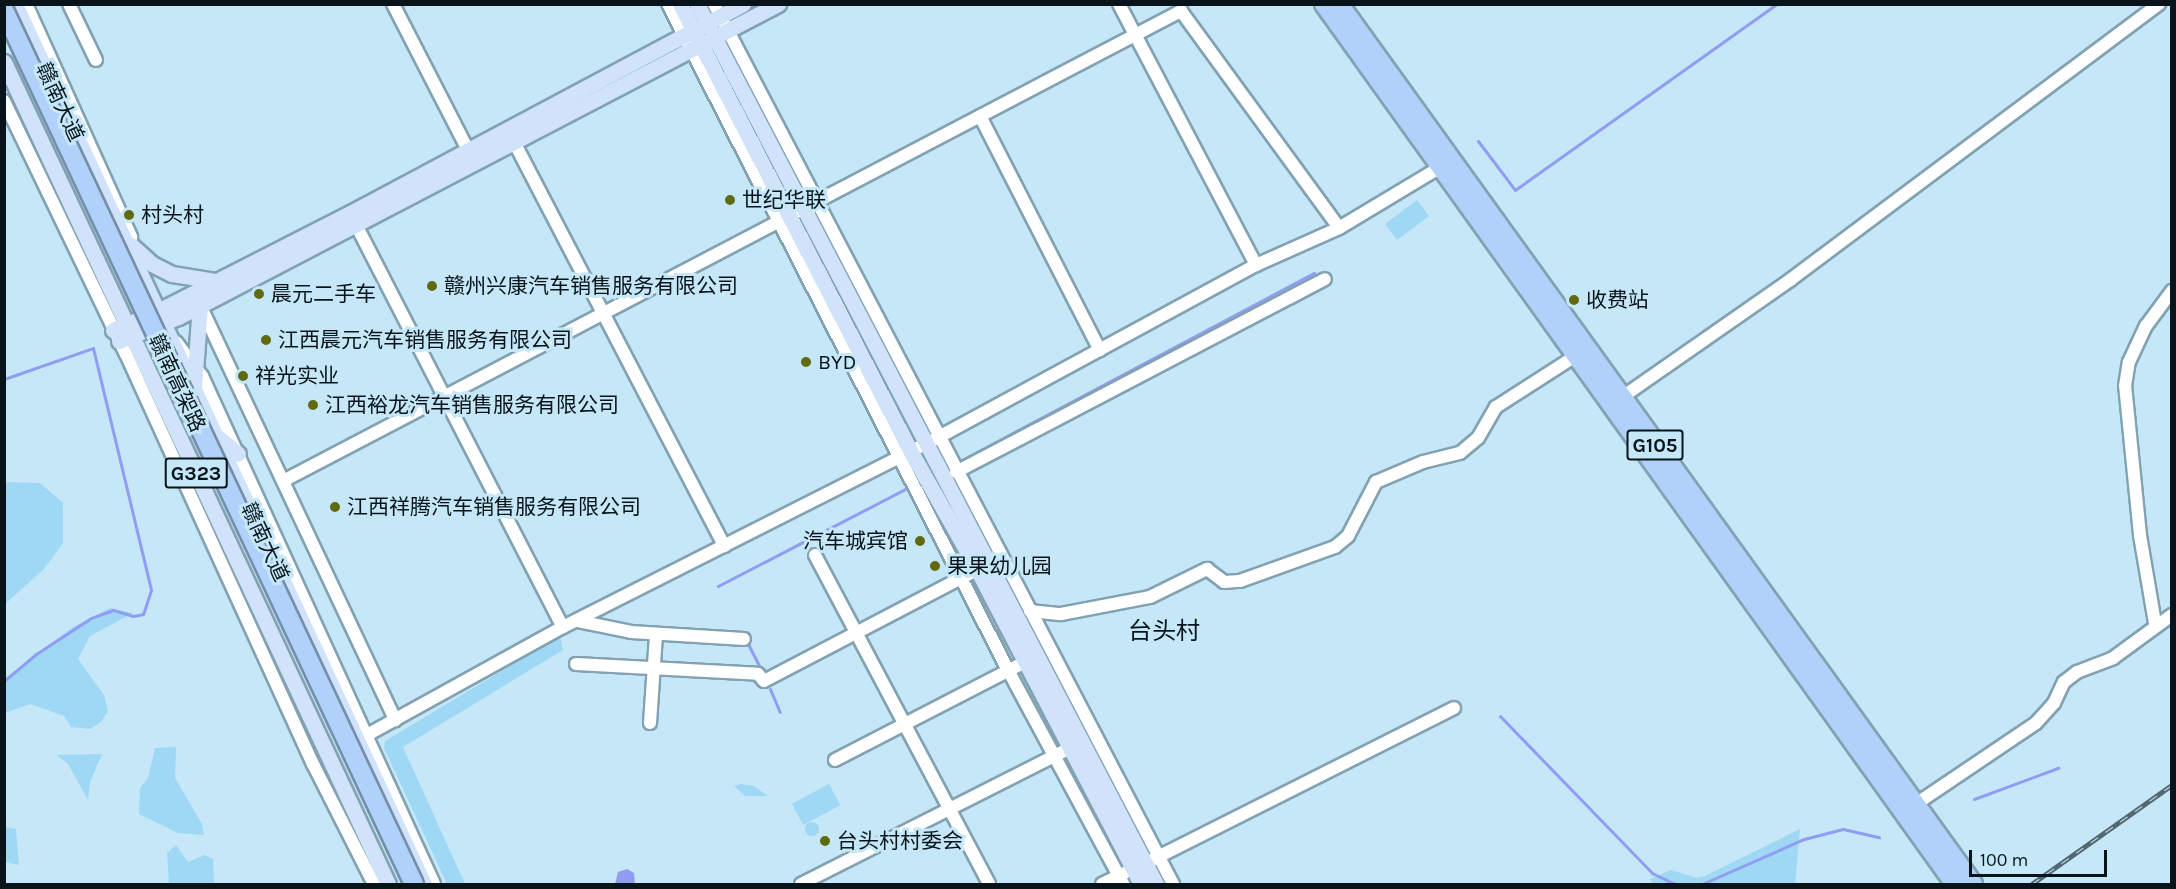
<!DOCTYPE html>
<meta charset="utf-8">
<style>
body{margin:0}
#map{position:relative;width:2176px;height:889px;overflow:hidden;background:#c5e7f8;font-family:Karla,"Noto Sans SC",sans-serif}
div>[style]{position:absolute}
.green>*{inset:0;background:#9ed8f4;transform-origin:0 0}
.round{border-radius:50%}
.water>*{inset:0;background:#919df3}
.stream>*{height:3px;margin:-1.5px;padding:0 1.5px;transform-origin:1.5px;border-radius:1.5px;background:#919df3}
.roads{filter:drop-shadow(2px 0 #82a2b2) drop-shadow(-2px 0 #82a2b2) drop-shadow(0 2px #82a2b2) drop-shadow(0 -2px #82a2b2)}
.minor>*{height:12px;margin:-6px;padding:0 6px;transform-origin:6px;border-radius:6px;background:#fff}
.major>*{height:15px;margin:-7.5px;padding:0 7.5px;transform-origin:7.5px;border-radius:7.5px;background:#d0e3fb}
.highway>*{height:18px;margin:-9px;padding:0 9px;transform-origin:9px;border-radius:9px;background:#b0d1f9}
.rail>*{height:5px;margin-top:-2.5px;transform-origin:0;background:repeating-linear-gradient(90deg,#c5e7f8 0 9px,#536872 0 18px);box-sizing:border-box;border-block:2px solid #536872}
.bridges{filter:drop-shadow(2px 0 #758fab) drop-shadow(-2px 0 #758fab) drop-shadow(0 2px #758fab) drop-shadow(0 -2px #758fab)}
.highway-bridge>*{height:18px;margin:-9px;padding:0 9px;transform-origin:9px;border-radius:9px;background:#b0d1f9}
.dots>*{width:16px;height:16px;translate:-50% -50%;box-sizing:border-box;border:3px solid #c5e7f8;border-radius:50%}
span{translate:-50% -50%;white-space:nowrap;text-align:center;line-height:1.15;-webkit-text-stroke:6px #c5e7f8;paint-order:stroke}
.shield-label span{padding:2px 4px;background:#c5e7f8;border:2px solid;border-radius:4px;-webkit-text-stroke-width:0}
.shield-label{font-size:20px;color:#081419;font-weight:700}
.street-label{font-size:21px;color:#081419}
.poi-label{font-size:21px;color:#081419}
.left{translate:0 -50%;text-align:left}
.right{translate:-100% -50%;text-align:right}
.quarter-label{font-size:24px;color:#081419}
.frame{position:absolute;inset:0;border:6px solid #081419;pointer-events:none}
.scale{position:absolute;left:1969px;top:850px;width:138px;height:27px;box-sizing:border-box;border:3px solid #081419;border-top:0;padding-left:8px;font-size:18px;line-height:21px;white-space:nowrap;color:#081419;-webkit-text-stroke:4px #c5e7f8;paint-order:stroke}
</style>
<div id="map">
<div class="green">
<div style="left:1417px;top:200px;width:20px;height:40px;rotate:53deg"></div>
<div style="clip-path:polygon(5px 482px,40px 483px,63px 503px,63px 543px,43px 570px,5px 604px)"></div>
<div style="clip-path:polygon(110px 608px,133px 613px,90px 636px,78px 659px,104px 695px,108px 711px,101px 722px,90px 729px,71px 727px,64px 716px,30px 704px,5px 713px,5px 678px,73px 627px)"></div>
<div style="clip-path:polygon(560px 636px,563px 650px,403px 747px,465px 884px,447px 884px,384px 748px,385px 741px)"></div>
<div style="clip-path:polygon(176px 747px,175px 778px,202px 824px,204px 835px,178px 833px,139px 814px,140px 788px,148px 778px,155px 748px)"></div>
<div style="clip-path:polygon(102px 754px,90px 782px,88px 800px,68px 764px,57px 755px)"></div>
<div style="clip-path:polygon(741px 784px,754px 786px,768px 796px,745px 796px,734px 786px)"></div>
<div style="left:829px;top:784px;width:24px;height:42px;rotate:62deg"></div>
<div class="round" style="left:805px;top:822px;width:14px;height:14px"></div>
<div style="clip-path:polygon(4px 827px,16px 829px,19px 865px,5px 862px)"></div>
<div style="clip-path:polygon(1800px 829px,1795px 884px,1653px 884px,1650px 879px,1671px 870px,1697px 878px,1707px 875px)"></div>
<div style="clip-path:polygon(176px 845px,188px 862px,205px 855px,213px 859px,214px 884px,169px 884px,167px 853px)"></div>
</div>
<div class="water">
<div style="clip-path:polygon(627px 869px,634px 873px,635px 884px,615px 884px,618px 872px)"></div>
</div>
<div class="stream">
<div style="left:1478px;top:141px;width:61px;rotate:52.9deg"></div>
<div style="left:1515px;top:190px;width:321px;rotate:-35.4deg"></div>
<div style="left:4px;top:379px;width:94px;rotate:-19.2deg"></div>
<div style="left:93px;top:348px;width:249px;rotate:76.5deg"></div>
<div style="left:151px;top:590px;width:25px;rotate:108deg"></div>
<div style="left:143px;top:614px;width:10px;rotate:169deg"></div>
<div style="left:133px;top:616px;width:21px;rotate:-163deg"></div>
<div style="left:113px;top:610px;width:23px;rotate:160deg"></div>
<div style="left:91px;top:618px;width:66px;rotate:146.8deg"></div>
<div style="left:36px;top:654px;width:42px;rotate:139.8deg"></div>
<div style="left:960px;top:461px;width:401px;rotate:-28deg"></div>
<div style="left:718px;top:586px;width:213px;rotate:-27.4deg"></div>
<div style="left:746px;top:640px;width:30px;rotate:63deg"></div>
<div style="left:770px;top:689px;width:25px;rotate:67deg"></div>
<div style="left:1500px;top:716px;width:219px;rotate:45.9deg"></div>
<div style="left:1652px;top:873px;width:25px;rotate:26deg"></div>
<div style="left:1974px;top:799px;width:90px;rotate:-20.3deg"></div>
<div style="left:1702px;top:884px;width:111px;rotate:-23.8deg"></div>
<div style="left:1804px;top:839px;width:40px;rotate:-14.4deg"></div>
<div style="left:1843px;top:829px;width:37px;rotate:13deg"></div>
</div>
<div class="roads">
<div class="minor">
<div style="left:26px;top:4px;width:256px;rotate:65.7deg"></div>
<div style="left:69px;top:4px;width:62px;rotate:64.3deg"></div>
<div style="left:393px;top:4px;width:173px;rotate:62.8deg"></div>
<div style="left:668px;top:4px;width:748px;rotate:62.96deg"></div>
<div style="left:1008px;top:670px;width:243px;rotate:61.7deg"></div>
<div style="left:714px;top:4px;width:993px;rotate:62.45deg"></div>
<div style="left:1119px;top:4px;width:295px;rotate:62.3deg"></div>
<div style="left:4px;top:101px;width:281px;rotate:64.3deg"></div>
<div style="left:126px;top:354px;width:451px;rotate:65.5deg"></div>
<div style="left:313px;top:764px;width:135px;rotate:63.1deg"></div>
<div style="left:980px;top:116px;width:263px;rotate:62.9deg"></div>
<div style="left:513px;top:140px;width:458px;rotate:62.5deg"></div>
<div style="left:352px;top:217px;width:461px;rotate:62.8deg"></div>
<div style="left:200px;top:305px;width:459px;rotate:64.8deg"></div>
<div style="left:176px;top:342px;width:43px;rotate:52.6deg"></div>
<div style="left:202px;top:376px;width:558px;rotate:65.45deg"></div>
<div style="left:1621px;top:398px;width:206px;rotate:-34.9deg"></div>
<div style="left:1790px;top:280px;width:461px;rotate:-36.8deg"></div>
<div style="left:956px;top:472px;width:416px;rotate:-27.6deg"></div>
<div style="left:283px;top:481px;width:1014px;rotate:-27.63deg"></div>
<div style="left:1181px;top:11px;width:268px;rotate:53.9deg"></div>
<div style="left:815px;top:555px;width:372px;rotate:62.1deg"></div>
<div style="left:1030px;top:611px;width:31px;rotate:6deg"></div>
<div style="left:1061px;top:614px;width:91px;rotate:-10.8deg"></div>
<div style="left:1150px;top:597px;width:64px;rotate:-26.2deg"></div>
<div style="left:1207px;top:569px;width:21px;rotate:37deg"></div>
<div style="left:1224px;top:582px;width:16px;rotate:-4deg"></div>
<div style="left:1240px;top:581px;width:101px;rotate:-19.7deg"></div>
<div style="left:1335px;top:547px;width:17px;rotate:-40deg"></div>
<div style="left:1348px;top:536px;width:61px;rotate:-62.6deg"></div>
<div style="left:1376px;top:482px;width:51px;rotate:-23.1deg"></div>
<div style="left:1423px;top:462px;width:38px;rotate:-14deg"></div>
<div style="left:1460px;top:453px;width:23px;rotate:-40deg"></div>
<div style="left:1478px;top:438px;width:36px;rotate:-60deg"></div>
<div style="left:1496px;top:407px;width:93px;rotate:-32.7deg"></div>
<div style="left:578px;top:621px;width:54px;rotate:11.7deg"></div>
<div style="left:631px;top:632px;width:113px;rotate:3.5deg"></div>
<div style="left:2155px;top:623px;width:89px;rotate:-99.7deg"></div>
<div style="left:2140px;top:535px;width:150px;rotate:-95.7deg"></div>
<div style="left:2125px;top:386px;width:24px;rotate:-81deg"></div>
<div style="left:2129px;top:362px;width:40px;rotate:-65deg"></div>
<div style="left:2146px;top:326px;width:44px;rotate:-53.4deg"></div>
<div style="left:576px;top:664px;width:182px;rotate:3.1deg"></div>
<div style="left:758px;top:674px;width:9px;rotate:49deg"></div>
<div style="left:764px;top:681px;width:248px;rotate:-27.6deg"></div>
<div style="left:650px;top:723px;width:89px;rotate:-86.1deg"></div>
<div style="left:367px;top:735px;width:224px;rotate:-28.9deg"></div>
<div style="left:563px;top:627px;width:419px;rotate:-26.8deg"></div>
<div style="left:937px;top:438px;width:363px;rotate:-28.5deg"></div>
<div style="left:1256px;top:265px;width:91px;rotate:-24deg"></div>
<div style="left:1339px;top:228px;width:126px;rotate:-31deg"></div>
<div style="left:835px;top:760px;width:220px;rotate:-27.3deg"></div>
<div style="left:1910px;top:808px;width:152px;rotate:-34deg"></div>
<div style="left:2036px;top:723px;width:27px;rotate:-48deg"></div>
<div style="left:2054px;top:703px;width:23px;rotate:-65deg"></div>
<div style="left:2064px;top:682px;width:16px;rotate:-38deg"></div>
<div style="left:2077px;top:672px;width:39px;rotate:-21deg"></div>
<div style="left:2113px;top:658px;width:73px;rotate:-36.1deg"></div>
<div style="left:1152px;top:860px;width:338px;rotate:-26.7deg"></div>
<div style="left:801px;top:884px;width:310px;rotate:-26.8deg"></div>
<div style="left:1102px;top:884px;width:25px;rotate:-26deg"></div>
</div>
<div class="major">
<div style="left:15px;top:4px;width:970px;rotate:65.07deg"></div>
<div style="left:680px;top:4px;width:504px;rotate:62.72deg"></div>
<div style="left:911px;top:452px;width:134px;rotate:60.6deg"></div>
<div style="left:977px;top:569px;width:355px;rotate:62.5deg"></div>
<div style="left:697px;top:4px;width:993px;rotate:62.45deg"></div>
<div style="left:4px;top:62px;width:907px;rotate:64.96deg"></div>
<div style="left:131px;top:245px;width:28px;rotate:42deg"></div>
<div style="left:152px;top:264px;width:22px;rotate:27deg"></div>
<div style="left:172px;top:274px;width:45px;rotate:9deg"></div>
<div style="left:113px;top:330px;width:47px;rotate:-22.7deg"></div>
<div style="left:156px;top:312px;width:218px;rotate:-27deg"></div>
<div style="left:350px;top:213px;width:445px;rotate:-28deg"></div>
<div style="left:119px;top:341px;width:64px;rotate:-22.1deg"></div>
<div style="left:178px;top:317px;width:677px;rotate:-27.55deg"></div>
<div style="left:194px;top:385px;width:80px;rotate:-85.7deg"></div>
<div style="left:218px;top:437px;width:26px;rotate:40deg"></div>
</div>
<div class="highway">
<div style="left:1324px;top:4px;width:1083px;rotate:54.36deg"></div>
<div style="left:1339px;top:4px;width:1085px;rotate:54.23deg"></div>
</div>
</div>
<div class="rail">
<div style="left:2032px;top:884px;width:171px;rotate:-35.3deg"></div>
</div>
<div class="bridges">
<div class="highway-bridge">
<div style="left:4px;top:10px;width:965px;rotate:64.87deg"></div>
</div>
</div>
<div class="dots">
<div style="left:730px;top:200px;background:#626a0f"></div>
<div style="left:129px;top:215px;background:#626a0f"></div>
<div style="left:432px;top:286px;background:#626a0f"></div>
<div style="left:259px;top:294px;background:#626a0f"></div>
<div style="left:1574px;top:300px;background:#626a0f"></div>
<div style="left:266px;top:340px;background:#626a0f"></div>
<div style="left:806px;top:362px;background:#626a0f"></div>
<div style="left:243px;top:376px;background:#626a0f"></div>
<div style="left:313px;top:405px;background:#626a0f"></div>
<div style="left:335px;top:507px;background:#626a0f"></div>
<div style="left:920px;top:541px;background:#626a0f"></div>
<div style="left:935px;top:566px;background:#626a0f"></div>
<div style="left:825px;top:841px;background:#626a0f"></div>
</div>
<div class="shield-label">
<span style="left:1655px;top:445px">G105</span>
<span style="left:196px;top:473px">G323</span>
</div>
<div class="street-label">
<span style="left:60px;top:102px;rotate:65deg">赣南大道</span>
<span style="left:177px;top:383px;rotate:65deg">赣南高架路</span>
<span style="left:265px;top:542px;rotate:65deg">赣南大道</span>
</div>
<div class="poi-label">
<span class="left" style="left:742px;top:200px">世纪华联</span>
<span class="left" style="left:141px;top:215px">村头村</span>
<span class="left" style="left:444px;top:286px">赣州兴康汽车销售服务有限公司</span>
<span class="left" style="left:271px;top:294px">晨元二手车</span>
<span class="left" style="left:1586px;top:300px">收费站</span>
<span class="left" style="left:278px;top:340px">江西晨元汽车销售服务有限公司</span>
<span class="left" style="left:818px;top:362px">BYD</span>
<span class="left" style="left:255px;top:376px">祥光实业</span>
<span class="left" style="left:325px;top:405px">江西裕龙汽车销售服务有限公司</span>
<span class="left" style="left:347px;top:507px">江西祥腾汽车销售服务有限公司</span>
<span class="right" style="left:908px;top:541px">汽车城宾馆</span>
<span class="left" style="left:947px;top:566px">果果幼儿园</span>
<span class="left" style="left:837px;top:841px">台头村村委会</span>
</div>
<div class="quarter-label">
<span style="left:1164px;top:632px">台头村</span>
</div>
<div class="frame"></div>
<div class="scale">100 m</div>
</div>
